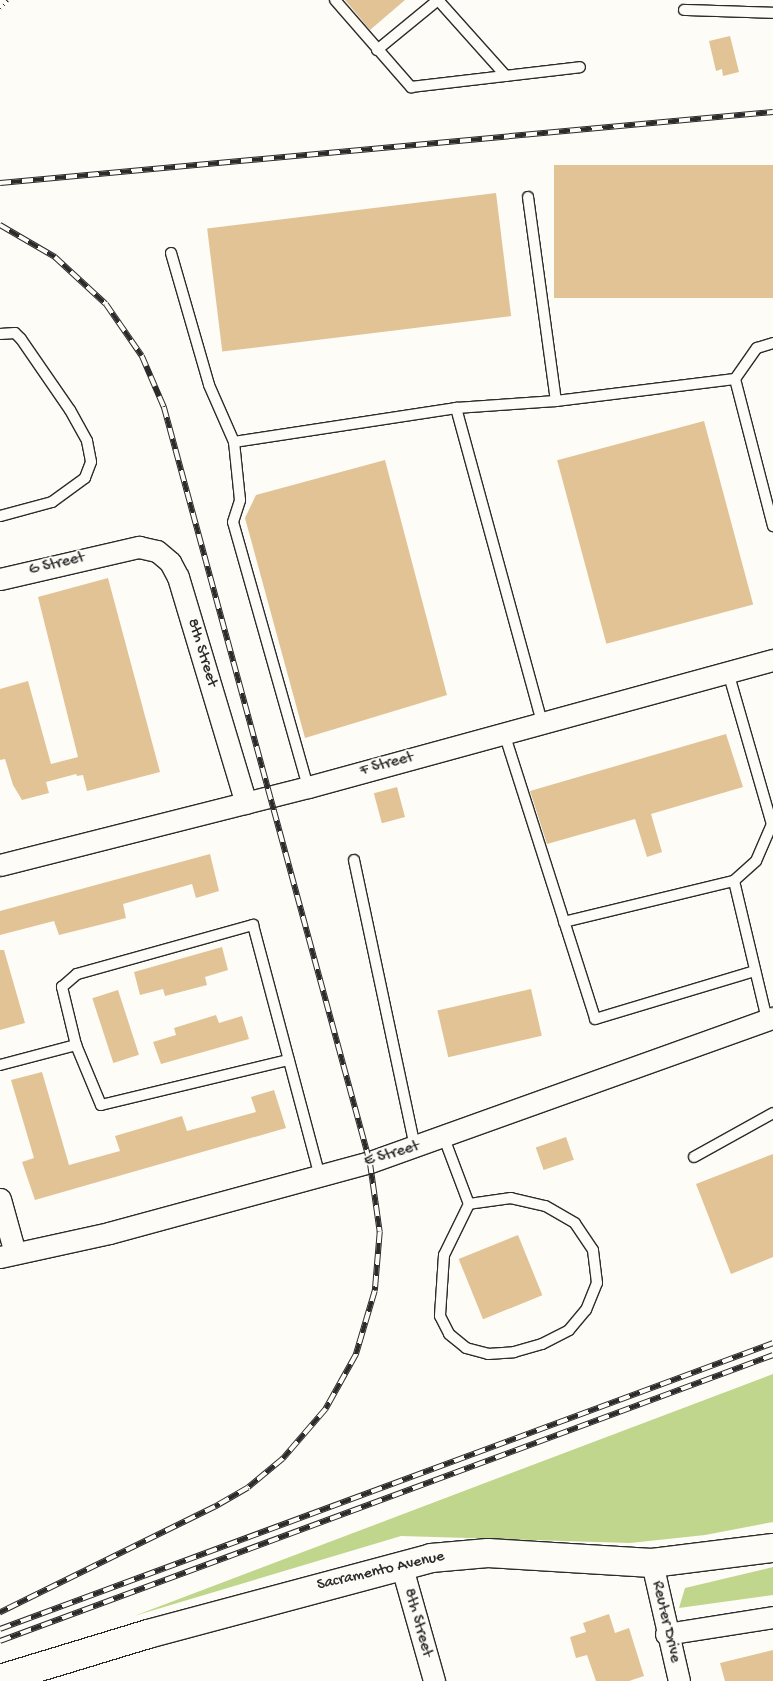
<!DOCTYPE html>
<style>
body{margin:0}
#map{position:relative;width:773px;height:1681px;overflow:hidden;background:#fdfcf7;font-family:"Gochi Hand",sans-serif}
div>[style]{position:absolute}
.green>*{inset:0;background:#c0d68c}
.building>*{inset:0;background:#e2c395;transform-origin:0 0}
.path>*{height:3px;margin-top:-1.5px;transform-origin:0;background:repeating-linear-gradient(90deg,#2b2b2b 0 1px,transparent 0 5px)}
.roads{filter:drop-shadow(1px 0 #2b2b2b) drop-shadow(-1px 0 #2b2b2b) drop-shadow(0 1px #2b2b2b) drop-shadow(0 -1px #2b2b2b)}
.lane>*{height:10px;margin:-5px;padding:0 5px;transform-origin:5px;border-radius:5px;background:#fdfcf7}
.street>*{height:21px;margin:-10.5px;padding:0 10.5px;transform-origin:10.5px;border-radius:10.5px;background:#fdfcf7}
.secondary>*{height:28px;margin:-14px;padding:0 14px;transform-origin:14px;border-radius:14px;background:#fdfcf7}
.rail>*{height:5.5px;margin-top:-2.75px;transform-origin:0;background:repeating-linear-gradient(90deg,#fdfcf7 0 11px,#2b2b2b 0 22px);box-sizing:border-box;border-block:1px solid #2b2b2b}
span{translate:-50% -50%;white-space:nowrap;text-align:center;line-height:1.15;-webkit-text-stroke:4px #fdfcf7;paint-order:stroke}
.street-label{font-size:16px;color:#2b2b2b}
</style>
<div id="map">
<div class="green">
<div style="clip-path:polygon(773px 1374px,773px 1522px,705px 1535px,630px 1543px,401px 1536px,134px 1616px)"></div>
<div style="clip-path:polygon(773px 1567px,773px 1595px,679px 1608px,685px 1588px)"></div>
</div>
<div class="building">
<div style="clip-path:polygon(345px 0,405px 0,370px 30px)"></div>
<div style="clip-path:polygon(730px 36px,739px 72px,723px 76px,722px 69px,716px 71px,709px 41px)"></div>
<div style="left:773px;top:165px;width:133px;height:219px;rotate:90deg"></div>
<div style="left:496px;top:193px;width:124px;height:291px;rotate:83deg"></div>
<div style="left:704px;top:421px;width:190px;height:152px;rotate:75deg"></div>
<div style="clip-path:polygon(385px 460px,447px 695px,305px 738px,245px 518px,256px 495px)"></div>
<div style="clip-path:polygon(108px 578px,160px 772px,87px 791px,83px 775px,77px 776px,76px 774px,46px 782px,49px 793px,22px 800px,13px 785px,5px 759px,0 760px,0 689px,28px 681px,51px 764px,78px 757px,38px 597px)"></div>
<div style="clip-path:polygon(726px 734px,743px 787px,651px 814px,662px 852px,647px 857px,635px 819px,547px 844px,530px 791px)"></div>
<div style="left:397px;top:787px;width:31px;height:24px;rotate:75deg"></div>
<div style="clip-path:polygon(210px 854px,219px 891px,196px 898px,192px 884px,123px 904px,126px 918px,103px 924px,59px 935px,54px 921px,0 935px,0 911px)"></div>
<div style="clip-path:polygon(222px 947px,228px 970px,205px 977px,207px 985px,165px 996px,163px 989px,140px 995px,134px 972px)"></div>
<div style="clip-path:polygon(0 950px,4px 950px,25px 1023px,0 1030px)"></div>
<div style="left:531px;top:989px;width:48px;height:96px;rotate:77deg"></div>
<div style="left:118px;top:990px;width:68px;height:27px;rotate:72deg"></div>
<div style="clip-path:polygon(216px 1015px,219px 1023px,242px 1016px,249px 1039px,161px 1064px,153px 1042px,176px 1035px,174px 1028px)"></div>
<div style="clip-path:polygon(42px 1072px,69px 1165px,120px 1151px,115px 1136px,159px 1123px,182px 1116px,187px 1131px,256px 1112px,251px 1097px,274px 1090px,286px 1128px,35px 1200px,22px 1162px,34px 1158px,11px 1080px)"></div>
<div style="left:566px;top:1137px;width:24px;height:32px;rotate:71deg"></div>
<div style="clip-path:polygon(773px 1154px,773px 1257px,731px 1274px,696px 1184px)"></div>
<div style="left:518px;top:1235px;width:65px;height:64px;rotate:68deg"></div>
<div style="clip-path:polygon(609px 1614px,615px 1633px,629px 1628px,644px 1676px,629px 1681px,596px 1681px,587px 1655px,576px 1658px,570px 1637px,586px 1632px,583px 1623px)"></div>
<div style="clip-path:polygon(773px 1650px,773px 1681px,725px 1681px,720px 1663px)"></div>
</div>
<div class="path">
<div style="left:0;top:8px;width:11px;rotate:-45deg"></div>
</div>
<div class="roads">
<div class="lane">
<div style="left:335px;top:0;width:116px;rotate:48.9deg"></div>
<div style="left:411px;top:87px;width:170px;rotate:-6.7deg"></div>
<div style="left:438px;top:0;width:102px;rotate:48.2deg"></div>
<div style="left:684px;top:10px;width:89px;rotate:1.9deg"></div>
<div style="left:377px;top:50px;width:79px;rotate:-39.3deg"></div>
<div style="left:528px;top:197px;width:206px;rotate:82.2deg"></div>
<div style="left:556px;top:401px;width:180px;rotate:-7deg"></div>
<div style="left:735px;top:379px;width:152px;rotate:75.5deg"></div>
<div style="left:171px;top:253px;width:137px;rotate:73.9deg"></div>
<div style="left:209px;top:385px;width:62px;rotate:66.3deg"></div>
<div style="left:0;top:334px;width:15px;rotate:-4deg"></div>
<div style="left:15px;top:333px;width:8px;rotate:45deg"></div>
<div style="left:21px;top:339px;width:86px;rotate:55.4deg"></div>
<div style="left:70px;top:410px;width:35px;rotate:61deg"></div>
<div style="left:87px;top:441px;width:21px;rotate:79deg"></div>
<div style="left:91px;top:462px;width:17px;rotate:111deg"></div>
<div style="left:85px;top:478px;width:41px;rotate:144deg"></div>
<div style="left:52px;top:502px;width:54px;rotate:164.9deg"></div>
<div style="left:735px;top:379px;width:38px;rotate:-55deg"></div>
<div style="left:757px;top:348px;width:17px;rotate:-17deg"></div>
<div style="left:456px;top:408px;width:100px;rotate:-4deg"></div>
<div style="left:728px;top:672px;width:158px;rotate:73.9deg"></div>
<div style="left:772px;top:824px;width:40px;rotate:113.4deg"></div>
<div style="left:756px;top:861px;width:30px;rotate:138deg"></div>
<div style="left:734px;top:881px;width:143px;rotate:76.6deg"></div>
<div style="left:504px;top:733px;width:300px;rotate:72.3deg"></div>
<div style="left:595px;top:1019px;width:167px;rotate:-16.7deg"></div>
<div style="left:308px;top:787px;width:275px;rotate:-105.8deg"></div>
<div style="left:233px;top:522px;width:23px;rotate:-72deg"></div>
<div style="left:240px;top:500px;width:58px;rotate:-95.9deg"></div>
<div style="left:234px;top:442px;width:225px;rotate:-8.7deg"></div>
<div style="left:456px;top:408px;width:327px;rotate:74.7deg"></div>
<div style="left:354px;top:860px;width:293px;rotate:78deg"></div>
<div style="left:564px;top:922px;width:175px;rotate:-13.6deg"></div>
<div style="left:76px;top:1045px;width:65px;rotate:67.4deg"></div>
<div style="left:101px;top:1105px;width:193px;rotate:-13.5deg"></div>
<div style="left:0;top:1065px;width:79px;rotate:-14.7deg"></div>
<div style="left:76px;top:1045px;width:60px;rotate:-103.6deg"></div>
<div style="left:62px;top:987px;width:20px;rotate:-41deg"></div>
<div style="left:77px;top:974px;width:183px;rotate:-15.6deg"></div>
<div style="left:253px;top:925px;width:260px;rotate:75.1deg"></div>
<div style="left:444px;top:1138px;width:71px;rotate:69.3deg"></div>
<div style="left:469px;top:1204px;width:57px;rotate:116.1deg"></div>
<div style="left:444px;top:1255px;width:61px;rotate:93.8deg"></div>
<div style="left:440px;top:1316px;width:20px;rotate:63deg"></div>
<div style="left:449px;top:1334px;width:22px;rotate:39deg"></div>
<div style="left:466px;top:1348px;width:23px;rotate:15deg"></div>
<div style="left:488px;top:1354px;width:26px;rotate:-4deg"></div>
<div style="left:514px;top:1352px;width:29px;rotate:-16deg"></div>
<div style="left:542px;top:1344px;width:30px;rotate:-27deg"></div>
<div style="left:569px;top:1330px;width:26px;rotate:-50deg"></div>
<div style="left:586px;top:1310px;width:29px;rotate:-68deg"></div>
<div style="left:597px;top:1283px;width:33px;rotate:-97deg"></div>
<div style="left:593px;top:1250px;width:32px;rotate:-124deg"></div>
<div style="left:575px;top:1223px;width:34px;rotate:-150deg"></div>
<div style="left:545px;top:1206px;width:35px;rotate:-167deg"></div>
<div style="left:511px;top:1198px;width:42px;rotate:171.9deg"></div>
<div style="left:694px;top:1157px;width:90px;rotate:-29.1deg"></div>
</div>
<div class="street">
<div style="left:0;top:579px;width:143px;rotate:-13deg"></div>
<div style="left:139px;top:547px;width:18px;rotate:13deg"></div>
<div style="left:157px;top:551px;width:17px;rotate:40deg"></div>
<div style="left:170px;top:562px;width:17px;rotate:62deg"></div>
<div style="left:178px;top:577px;width:236px;rotate:73.3deg"></div>
<div style="left:0;top:865px;width:318px;rotate:-14.2deg"></div>
<div style="left:308px;top:787px;width:482px;rotate:-15.3deg"></div>
<div style="left:0;top:1199px;width:56px;rotate:74.5deg"></div>
<div style="left:0;top:1257px;width:112px;rotate:-12.4deg"></div>
<div style="left:109px;top:1233px;width:270px;rotate:-15.2deg"></div>
<div style="left:370px;top:1162px;width:428px;rotate:-19.7deg"></div>
<div style="left:652px;top:1563px;width:121px;rotate:77.1deg"></div>
<div style="left:401px;top:1564px;width:122px;rotate:74.2deg"></div>
<div style="left:666px;top:1634px;width:108px;rotate:-9deg"></div>
</div>
<div class="secondary">
<div style="left:0;top:1679px;width:155px;rotate:-16.9deg"></div>
<div style="left:148px;top:1634px;width:293px;rotate:-15deg"></div>
<div style="left:431px;top:1558px;width:57px;rotate:-5deg"></div>
<div style="left:488px;top:1553px;width:164px;rotate:3.5deg"></div>
<div style="left:652px;top:1563px;width:122px;rotate:-7.1deg"></div>
</div>
</div>
<div class="rail">
<div style="left:0;top:183px;width:776px;rotate:-5.25deg"></div>
<div style="left:0;top:225px;width:64px;rotate:30.2deg"></div>
<div style="left:55px;top:257px;width:69px;rotate:42.7deg"></div>
<div style="left:106px;top:304px;width:63px;rotate:55.3deg"></div>
<div style="left:142px;top:356px;width:56px;rotate:66.7deg"></div>
<div style="left:164px;top:407px;width:783px;rotate:74.74deg"></div>
<div style="left:370px;top:1162px;width:71px;rotate:81.9deg"></div>
<div style="left:380px;top:1232px;width:59px;rotate:94.8deg"></div>
<div style="left:375px;top:1291px;width:67px;rotate:106.5deg"></div>
<div style="left:356px;top:1355px;width:62px;rotate:119.1deg"></div>
<div style="left:326px;top:1409px;width:66px;rotate:130.7deg"></div>
<div style="left:283px;top:1459px;width:45px;rotate:140.4deg"></div>
<div style="left:248px;top:1488px;width:38px;rotate:150deg"></div>
<div style="left:215px;top:1507px;width:240px;rotate:153.8deg"></div>
<div style="left:0;top:1629px;width:824px;rotate:-20.3deg"></div>
<div style="left:0;top:1641px;width:824px;rotate:-20.3deg"></div>
</div>
<div class="street-label">
<span style="left:57px;top:565px;rotate:-14deg">G Street</span>
<span style="left:201px;top:653px;rotate:73deg">8th Street</span>
<span style="left:387px;top:765px;rotate:-15deg">F Street</span>
<span style="left:392px;top:1155px;rotate:-17deg">E Street</span>
<span style="left:381px;top:1572px;rotate:-13deg">Sacramento Avenue</span>
<span style="left:665px;top:1622px;rotate:77deg">Reuter Drive</span>
<span style="left:417px;top:1623px;rotate:74deg">8th Street</span>
</div>
</div>
